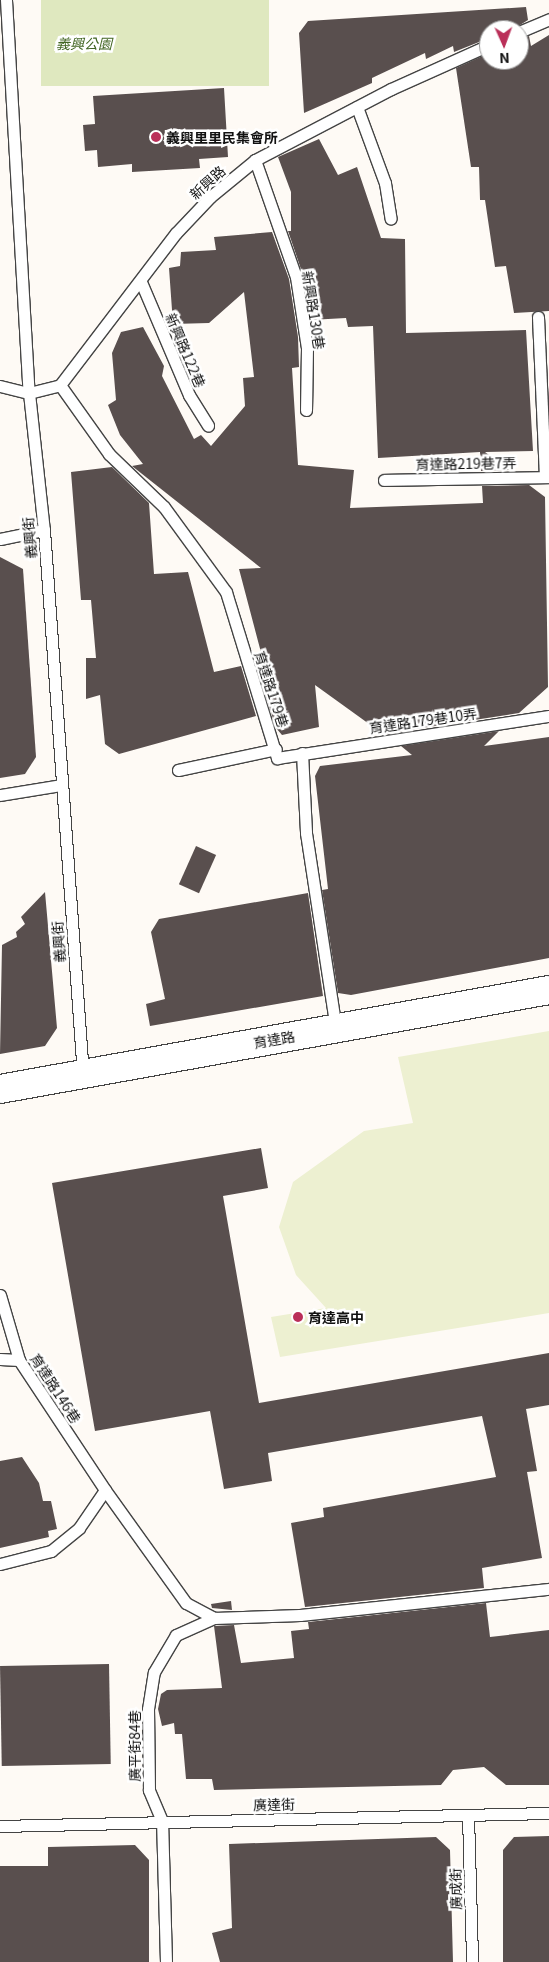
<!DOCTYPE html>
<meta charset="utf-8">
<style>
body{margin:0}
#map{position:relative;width:549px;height:1962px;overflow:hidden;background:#fefaf5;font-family:Georgia,"Noto Sans TC",serif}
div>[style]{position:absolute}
.green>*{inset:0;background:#dfe8bf;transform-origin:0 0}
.pitch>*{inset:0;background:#edf0d1}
.building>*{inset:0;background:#594f4e;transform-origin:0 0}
.roads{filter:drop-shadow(1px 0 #444) drop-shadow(-1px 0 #444) drop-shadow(0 1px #444) drop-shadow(0 -1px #444)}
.service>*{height:11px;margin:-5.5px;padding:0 5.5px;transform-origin:5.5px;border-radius:5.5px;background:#fff}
.tertiary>*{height:28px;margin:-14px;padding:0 14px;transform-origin:14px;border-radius:14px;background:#fff}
.dots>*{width:14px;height:14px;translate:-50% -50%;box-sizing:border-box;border:2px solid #fff;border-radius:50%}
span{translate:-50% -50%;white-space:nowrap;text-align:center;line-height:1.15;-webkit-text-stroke:5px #fff;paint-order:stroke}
.park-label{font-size:14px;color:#426623;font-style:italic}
.poi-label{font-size:14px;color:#111;font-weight:700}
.left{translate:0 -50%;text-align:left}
.street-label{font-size:14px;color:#111}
.north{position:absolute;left:479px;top:20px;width:50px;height:50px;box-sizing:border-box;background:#fff;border:1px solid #a0a0a0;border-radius:50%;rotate:178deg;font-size:14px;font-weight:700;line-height:20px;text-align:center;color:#111}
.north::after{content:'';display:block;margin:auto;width:18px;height:22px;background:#ba2f59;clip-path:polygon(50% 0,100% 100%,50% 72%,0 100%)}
</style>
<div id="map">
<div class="green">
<div style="left:41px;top:0;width:228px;height:86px"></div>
</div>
<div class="pitch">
<div style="clip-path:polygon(549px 1031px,549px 1313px,280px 1357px,271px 1317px,326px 1308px,296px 1275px,279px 1227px,293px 1182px,364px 1131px,413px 1123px,398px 1057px)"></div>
</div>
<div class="building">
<div style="clip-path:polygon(526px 7px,528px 20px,512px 30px,489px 30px,489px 38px,454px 52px,453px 46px,426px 59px,425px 53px,372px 78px,372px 83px,304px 113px,299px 33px,308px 21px)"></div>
<div style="clip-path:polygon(549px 35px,549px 311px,514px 313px,506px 266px,495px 267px,485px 200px,480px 200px,479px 167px,471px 167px,456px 68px,489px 53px,489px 60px,519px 60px,519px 39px,529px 36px,531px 46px)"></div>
<div style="clip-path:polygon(224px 88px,228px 157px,199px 159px,200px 168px,132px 172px,132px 164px,98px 167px,97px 150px,85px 151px,83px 125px,95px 124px,93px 96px)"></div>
<div style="clip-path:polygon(319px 139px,338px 175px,357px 167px,381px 238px,405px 239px,406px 333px,526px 330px,533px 451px,485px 452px,509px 470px,481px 471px,480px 452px,378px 458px,373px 326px,348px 327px,346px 318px,310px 320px,303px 275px,288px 231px,291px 231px,291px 192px,278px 157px)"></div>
<div style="clip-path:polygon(272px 232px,289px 279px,298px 337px,299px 367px,292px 368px,298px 465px,354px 470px,350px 508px,483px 503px,482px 486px,529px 485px,545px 497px,548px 687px,519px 713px,383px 734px,315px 685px,319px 727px,282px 735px,276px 728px,255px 662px,263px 660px,239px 569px,261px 568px,132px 466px,143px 464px,120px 435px,108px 405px,116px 400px,112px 353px,121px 332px,143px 327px,164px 366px,162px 376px,194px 439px,201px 435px,211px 446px,245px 406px,243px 378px,254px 377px,244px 292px,209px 323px,173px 324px,169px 268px,180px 266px,181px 252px,216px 250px,214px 237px)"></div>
<div style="clip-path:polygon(112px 467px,149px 503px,154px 574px,188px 572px,214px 672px,241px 666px,256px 716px,119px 754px,105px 744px,100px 695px,86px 699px,86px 658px,96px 658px,91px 600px,81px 600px,71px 472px)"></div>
<div style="clip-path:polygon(0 557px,23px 569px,36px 757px,25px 774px,0 778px)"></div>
<div style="clip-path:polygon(499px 731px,484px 746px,549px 737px,549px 958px,351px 995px,338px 993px,322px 890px,328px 889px,315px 776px,320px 766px,412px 755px,401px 746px)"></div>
<div style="left:196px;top:846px;width:22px;height:42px;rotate:24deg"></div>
<div style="clip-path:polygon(45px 892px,57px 1028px,45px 1046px,0 1054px,2px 945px,17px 937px,16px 932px,25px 924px,21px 917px)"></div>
<div style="clip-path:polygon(308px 893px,323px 996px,150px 1026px,146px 1004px,165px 999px,151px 932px,159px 919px)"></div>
<div style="clip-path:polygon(261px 1148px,268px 1188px,223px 1196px,259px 1403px,549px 1353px,549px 1405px,526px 1409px,537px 1471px,527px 1472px,542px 1558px,482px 1568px,484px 1588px,305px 1607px,291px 1523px,324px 1517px,323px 1508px,496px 1477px,482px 1416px,268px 1453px,272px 1481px,224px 1489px,210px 1411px,95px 1431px,52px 1183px)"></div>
<div style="clip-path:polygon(22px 1457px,39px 1483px,43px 1501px,51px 1501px,57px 1529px,48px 1531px,49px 1537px,0 1548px,0 1461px)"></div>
<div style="clip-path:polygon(231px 1601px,232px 1610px,212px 1608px,211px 1604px)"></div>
<div style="clip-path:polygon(486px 1603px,490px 1637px,549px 1630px,549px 1785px,506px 1785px,484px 1767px,453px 1770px,441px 1785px,214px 1790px,212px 1779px,186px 1779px,182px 1734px,175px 1734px,174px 1723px,162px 1726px,158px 1709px,161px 1694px,167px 1690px,222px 1688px,214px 1626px,234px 1625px,241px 1663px,294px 1658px,291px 1631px,309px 1629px,308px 1622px)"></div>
<div style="left:109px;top:1664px;width:100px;height:109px;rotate:89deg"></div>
<div style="clip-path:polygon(549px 1836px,549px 1962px,503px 1962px,503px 1850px,514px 1837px)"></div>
<div style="clip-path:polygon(436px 1837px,450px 1850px,453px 1962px,220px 1962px,212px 1933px,232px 1928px,229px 1844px)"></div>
<div style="clip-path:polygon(135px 1845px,149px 1860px,149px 1962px,0 1962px,0 1866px,48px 1866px,48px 1847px)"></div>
</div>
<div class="roads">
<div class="service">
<div style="left:6px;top:0;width:394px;rotate:86.7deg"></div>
<div style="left:29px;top:393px;width:138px;rotate:83.8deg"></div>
<div style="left:44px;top:530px;width:546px;rotate:85.91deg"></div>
<div style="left:519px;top:32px;width:33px;rotate:-23deg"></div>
<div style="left:357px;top:107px;width:81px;rotate:69.8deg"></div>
<div style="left:385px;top:183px;width:36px;rotate:81deg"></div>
<div style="left:255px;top:160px;width:124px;rotate:70.7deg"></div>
<div style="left:296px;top:277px;width:72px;rotate:81.2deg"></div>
<div style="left:307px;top:348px;width:62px;rotate:90.9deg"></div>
<div style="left:141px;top:282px;width:123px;rotate:67deg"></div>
<div style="left:189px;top:395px;width:36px;rotate:58deg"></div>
<div style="left:538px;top:317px;width:160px;rotate:87.5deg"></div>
<div style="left:60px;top:385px;width:85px;rotate:54.6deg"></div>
<div style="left:109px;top:454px;width:76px;rotate:43.9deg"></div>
<div style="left:164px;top:507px;width:105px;rotate:53.9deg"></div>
<div style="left:226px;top:592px;width:174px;rotate:72.9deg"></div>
<div style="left:277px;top:758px;width:275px;rotate:-8.8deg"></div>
<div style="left:0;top:386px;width:30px;rotate:14deg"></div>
<div style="left:29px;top:393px;width:32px;rotate:-14deg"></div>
<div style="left:60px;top:385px;width:191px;rotate:-52.7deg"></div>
<div style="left:176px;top:233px;width:50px;rotate:-46.6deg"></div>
<div style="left:210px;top:197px;width:58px;rotate:-39.4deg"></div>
<div style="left:255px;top:160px;width:153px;rotate:-27.6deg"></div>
<div style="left:391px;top:89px;width:107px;rotate:-24.2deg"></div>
<div style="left:384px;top:480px;width:165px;rotate:-1deg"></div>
<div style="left:0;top:539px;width:45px;rotate:-11.6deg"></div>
<div style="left:302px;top:753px;width:80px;rotate:87.1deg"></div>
<div style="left:306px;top:833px;width:197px;rotate:81.3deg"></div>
<div style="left:178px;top:770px;width:100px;rotate:-12.1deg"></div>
<div style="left:0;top:795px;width:62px;rotate:-9.3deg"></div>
<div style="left:0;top:1295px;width:68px;rotate:73.7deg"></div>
<div style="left:19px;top:1360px;width:156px;rotate:56.5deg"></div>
<div style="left:105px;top:1490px;width:139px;rotate:54.4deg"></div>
<div style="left:186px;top:1603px;width:32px;rotate:28deg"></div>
<div style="left:214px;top:1618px;width:86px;rotate:-2deg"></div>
<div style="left:300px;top:1615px;width:250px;rotate:-6deg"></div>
<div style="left:0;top:1359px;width:19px;rotate:3deg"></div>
<div style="left:0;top:1564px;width:53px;rotate:-14.3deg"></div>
<div style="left:51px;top:1551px;width:36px;rotate:-39deg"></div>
<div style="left:79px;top:1528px;width:46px;rotate:-55.6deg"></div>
<div style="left:468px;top:1815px;width:147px;rotate:88.4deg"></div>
<div style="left:0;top:1826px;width:549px;rotate:-1.36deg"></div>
<div style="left:166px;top:1962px;width:141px;rotate:-91.6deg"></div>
<div style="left:162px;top:1821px;width:34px;rotate:-113deg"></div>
<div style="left:149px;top:1790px;width:81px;rotate:-90.7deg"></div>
<div style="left:148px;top:1709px;width:37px;rotate:-81deg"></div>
<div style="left:154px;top:1672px;width:43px;rotate:-59.3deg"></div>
<div style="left:176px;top:1635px;width:42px;rotate:-24.1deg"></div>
</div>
<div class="tertiary">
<div style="left:0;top:1089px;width:558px;rotate:-10.22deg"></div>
</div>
</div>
<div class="dots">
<div style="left:156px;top:137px;background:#ba2f59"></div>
<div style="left:298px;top:1317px;background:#ba2f59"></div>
</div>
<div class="park-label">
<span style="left:84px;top:43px">義興公園</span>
</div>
<div class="poi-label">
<span class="left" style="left:166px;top:137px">義興里里民集會所</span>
<span class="left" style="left:308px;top:1317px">育達高中</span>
</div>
<div class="street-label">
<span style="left:207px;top:182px;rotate:-42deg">新興路</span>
<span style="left:314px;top:310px;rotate:81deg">新興路130巷</span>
<span style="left:186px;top:350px;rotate:67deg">新興路122巷</span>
<span style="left:466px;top:463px;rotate:-1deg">育達路219巷7弄</span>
<span style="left:29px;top:538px;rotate:-95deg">義興街</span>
<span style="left:272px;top:689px;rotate:72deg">育達路179巷</span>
<span style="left:423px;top:720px;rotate:-8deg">育達路179巷10弄</span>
<span style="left:58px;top:942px;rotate:-94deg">義興街</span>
<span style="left:274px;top:1039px;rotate:-10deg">育達路</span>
<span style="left:56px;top:1388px;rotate:57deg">育達路146巷</span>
<span style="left:134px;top:1746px;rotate:-90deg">廣平街84巷</span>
<span style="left:274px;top:1804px;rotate:-1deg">廣達街</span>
<span style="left:455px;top:1889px;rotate:-91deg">廣成街</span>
</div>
<div class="north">N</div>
</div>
